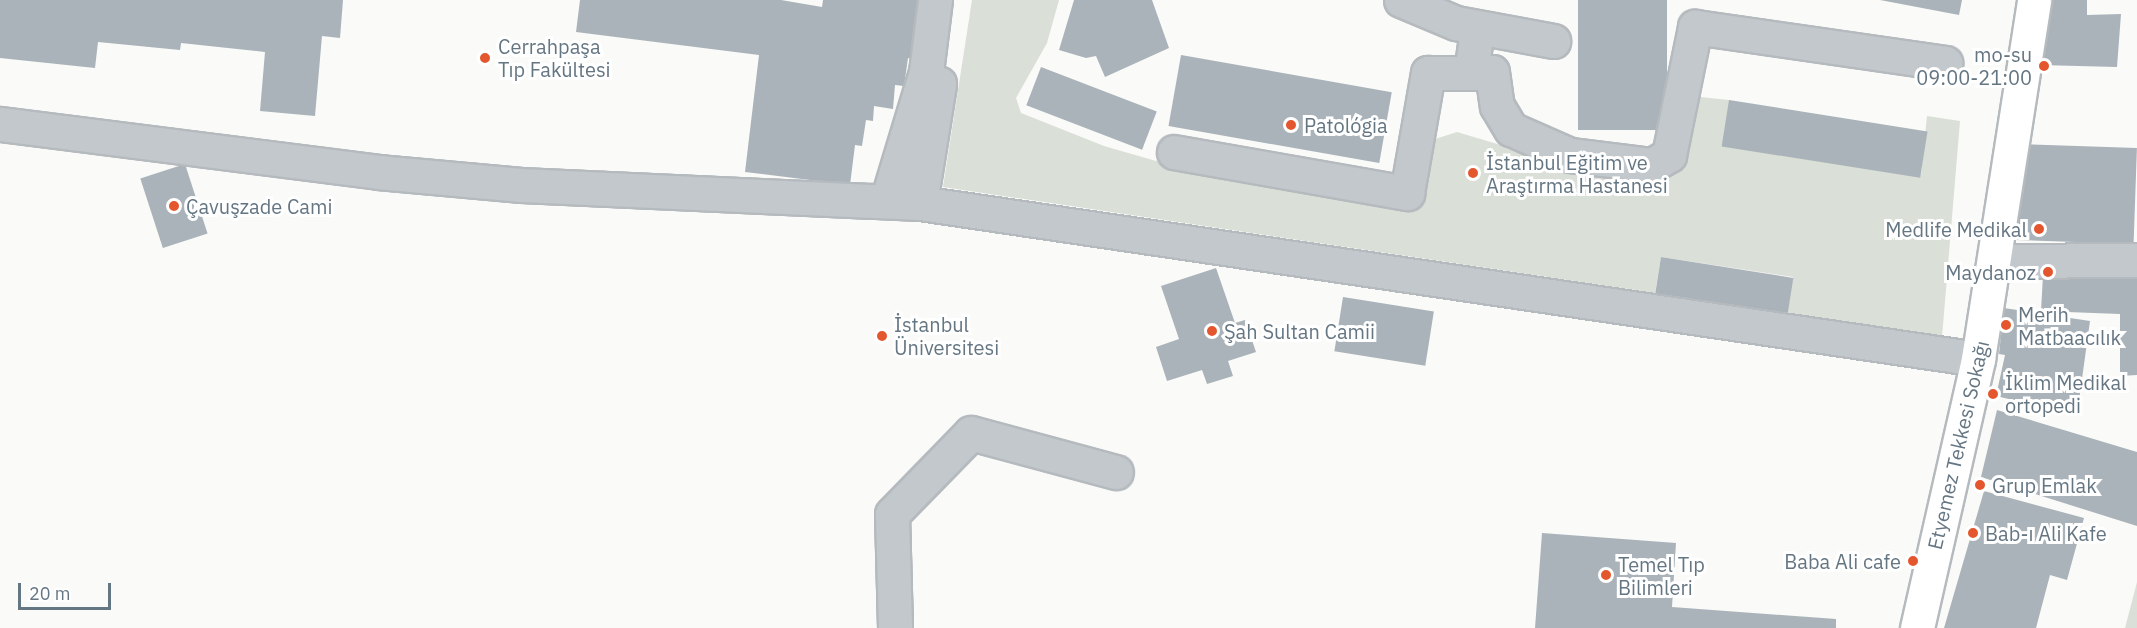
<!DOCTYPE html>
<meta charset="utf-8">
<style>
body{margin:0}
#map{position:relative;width:2137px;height:628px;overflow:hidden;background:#fafaf8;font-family:"IBM Plex Sans",sans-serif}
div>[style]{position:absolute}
.green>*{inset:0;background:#dadfd7}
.building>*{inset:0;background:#aab3b9;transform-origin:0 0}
.roads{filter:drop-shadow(2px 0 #b5babe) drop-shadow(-2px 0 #b5babe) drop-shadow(0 2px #b5babe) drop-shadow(0 -2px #b5babe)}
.minor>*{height:33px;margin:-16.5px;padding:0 16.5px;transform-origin:16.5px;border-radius:16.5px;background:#c3c8cc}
.major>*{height:33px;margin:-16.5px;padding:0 16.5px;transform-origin:16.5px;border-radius:16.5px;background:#fff}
.dots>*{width:16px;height:16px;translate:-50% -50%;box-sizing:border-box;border:3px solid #fff;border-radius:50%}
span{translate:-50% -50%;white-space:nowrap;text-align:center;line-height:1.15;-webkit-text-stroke:6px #fff;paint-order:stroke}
.poi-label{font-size:20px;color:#657683}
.left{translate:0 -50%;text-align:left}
.right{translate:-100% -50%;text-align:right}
.street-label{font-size:20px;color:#657683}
.scale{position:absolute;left:18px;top:583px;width:93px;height:27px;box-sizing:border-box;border:3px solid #657683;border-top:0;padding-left:8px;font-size:18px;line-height:21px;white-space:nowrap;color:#657683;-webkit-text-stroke:4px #fff;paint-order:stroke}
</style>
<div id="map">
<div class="green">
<div style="clip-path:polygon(972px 0,1059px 0,1047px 43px,1016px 98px,1021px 113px,1104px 146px,1156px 161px,1406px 205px,1432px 140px,1457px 132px,1572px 166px,1654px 177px,1691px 96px,1729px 100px,1921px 175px,1927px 116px,1960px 121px,1942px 337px,1786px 322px,1793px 277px,1661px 257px,1655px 293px,943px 187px)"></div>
<div style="clip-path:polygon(2137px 582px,2137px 628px,2125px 628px)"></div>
</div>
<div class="building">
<div style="clip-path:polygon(0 0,343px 0,340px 38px,322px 36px,315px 116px,260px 111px,265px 52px,181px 43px,180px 50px,98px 42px,95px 68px,0 58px)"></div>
<div style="clip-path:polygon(580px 0,781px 0,822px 7px,823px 0,919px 0,915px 59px,908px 58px,904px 86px,895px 85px,893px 109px,874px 106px,873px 121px,866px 120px,862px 146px,855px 145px,850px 185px,745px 172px,759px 55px,576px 32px)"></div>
<div style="clip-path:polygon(1074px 0,1152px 0,1169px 48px,1105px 77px,1096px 56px,1086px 58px,1059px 50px)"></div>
<div style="left:1578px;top:0;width:89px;height:130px"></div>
<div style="clip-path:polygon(1880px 0,1962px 0,1959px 15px)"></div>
<div style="clip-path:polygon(2048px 0,2087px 0,2087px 15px,2121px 14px,2117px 67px,2039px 65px)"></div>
<div style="left:1181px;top:55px;width:214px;height:72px;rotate:10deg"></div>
<div style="left:1041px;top:67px;width:124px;height:41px;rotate:21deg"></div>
<div style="left:1729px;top:100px;width:201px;height:47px;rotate:9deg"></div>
<div style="left:2020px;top:144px;width:117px;height:96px;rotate:2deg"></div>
<div style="left:185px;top:164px;width:73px;height:47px;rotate:72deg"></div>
<div style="left:1661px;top:257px;width:134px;height:46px;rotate:9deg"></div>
<div style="clip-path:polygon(1216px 268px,1235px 323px,1245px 320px,1256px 352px,1228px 361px,1233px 376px,1207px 384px,1202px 370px,1167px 381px,1156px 347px,1179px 339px,1161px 286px)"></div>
<div style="clip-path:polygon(2137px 268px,2137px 375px,2120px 376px,2120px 314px,2041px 311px,2043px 275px)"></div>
<div style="left:1343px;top:297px;width:92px;height:55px;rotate:9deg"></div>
<div style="clip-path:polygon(2004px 308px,2090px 321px,2077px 415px,1996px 396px,2005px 355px,1999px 354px)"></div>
<div style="clip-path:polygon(1997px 410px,2137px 452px,2137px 526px,1981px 477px)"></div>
<div style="clip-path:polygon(1984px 491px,2084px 518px,2067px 580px,2050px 575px,2036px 628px,1944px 628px)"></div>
<div style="clip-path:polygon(1542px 533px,1676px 543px,1672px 607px,1836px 619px,1836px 628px,1535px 628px)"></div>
</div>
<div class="roads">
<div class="minor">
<div style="left:1401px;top:0;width:60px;rotate:22.7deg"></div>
<div style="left:1456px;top:23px;width:99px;rotate:10.5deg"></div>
<div style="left:1471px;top:73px;width:21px;rotate:-3deg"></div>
<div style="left:1492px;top:72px;width:34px;rotate:82deg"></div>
<div style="left:1497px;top:106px;width:27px;rotate:59deg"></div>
<div style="left:1511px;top:129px;width:64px;rotate:23.8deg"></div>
<div style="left:1570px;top:155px;width:83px;rotate:7deg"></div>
<div style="left:1652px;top:165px;width:20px;rotate:-30deg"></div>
<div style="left:1669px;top:155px;width:131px;rotate:-78.5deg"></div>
<div style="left:1695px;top:27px;width:253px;rotate:8.2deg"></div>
<div style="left:0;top:124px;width:381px;rotate:7.2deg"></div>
<div style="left:378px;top:172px;width:144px;rotate:5.2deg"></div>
<div style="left:521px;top:185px;width:399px;rotate:2.6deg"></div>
<div style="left:920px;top:203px;width:1069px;rotate:8.39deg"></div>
<div style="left:1174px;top:152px;width:237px;rotate:10deg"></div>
<div style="left:1407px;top:193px;width:122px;rotate:-80.1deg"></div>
<div style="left:1428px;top:73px;width:43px"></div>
<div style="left:1471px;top:73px;width:44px;rotate:-82.2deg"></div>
<div style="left:887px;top:201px;width:135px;rotate:-73.2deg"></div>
<div style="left:926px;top:72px;width:73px;rotate:-82.9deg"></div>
<div style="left:920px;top:203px;width:121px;rotate:-80.9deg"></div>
<div style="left:1996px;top:261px;width:141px;rotate:-0.4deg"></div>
<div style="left:895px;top:628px;width:114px;rotate:-91.5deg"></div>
<div style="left:892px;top:514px;width:113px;rotate:-45.7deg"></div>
<div style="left:971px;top:433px;width:150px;rotate:15.1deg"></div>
</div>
<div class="major">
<div style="left:1917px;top:628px;width:276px;rotate:-77.2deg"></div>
<div style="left:1978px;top:359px;width:363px;rotate:-81.1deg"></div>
</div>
</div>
<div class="dots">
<div style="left:485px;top:58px;background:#e4572e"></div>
<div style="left:2044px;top:66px;background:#e4572e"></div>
<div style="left:1291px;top:125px;background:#e4572e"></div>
<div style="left:1473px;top:173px;background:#e4572e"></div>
<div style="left:174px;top:206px;background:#e4572e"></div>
<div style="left:2039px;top:229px;background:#e4572e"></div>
<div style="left:2048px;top:272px;background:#e4572e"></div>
<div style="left:2006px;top:325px;background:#e4572e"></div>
<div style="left:1212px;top:331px;background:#e4572e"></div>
<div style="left:882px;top:336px;background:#e4572e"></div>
<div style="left:1993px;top:394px;background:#e4572e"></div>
<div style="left:1980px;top:485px;background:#e4572e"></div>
<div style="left:1973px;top:533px;background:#e4572e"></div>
<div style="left:1913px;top:561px;background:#e4572e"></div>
<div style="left:1606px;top:575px;background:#e4572e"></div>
</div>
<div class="poi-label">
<span class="left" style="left:498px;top:58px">Cerrahpaşa<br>Tıp Fakültesi</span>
<span class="right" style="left:2032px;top:66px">mo-su<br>09:00-21:00</span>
<span class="left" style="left:1304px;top:125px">Patológia</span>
<span class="left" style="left:1486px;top:174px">İstanbul Eğitim ve<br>Araştırma Hastanesi</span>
<span class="left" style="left:186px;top:206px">Çavuşzade Cami</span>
<span class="right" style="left:2027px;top:229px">Medlife Medikal</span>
<span class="right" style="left:2036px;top:272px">Maydanoz</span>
<span class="left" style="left:2018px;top:326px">Merih<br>Matbaacılık</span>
<span class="left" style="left:894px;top:336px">İstanbul<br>Üniversitesi</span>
<span class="left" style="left:1224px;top:331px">Şah Sultan Camii</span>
<span class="left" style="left:2005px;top:394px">İklim Medikal<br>ortopedi</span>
<span class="left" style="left:1992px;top:485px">Grup Emlak</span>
<span class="left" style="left:1985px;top:533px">Bab-ı Ali Kafe</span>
<span class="right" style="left:1901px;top:561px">Baba Ali cafe</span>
<span class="left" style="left:1618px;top:576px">Temel Tıp<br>Bilimleri</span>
</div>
<div class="street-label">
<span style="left:1958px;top:445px;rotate:-77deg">Etyemez Tekkesi Sokağı</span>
</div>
<div class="scale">20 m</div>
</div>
